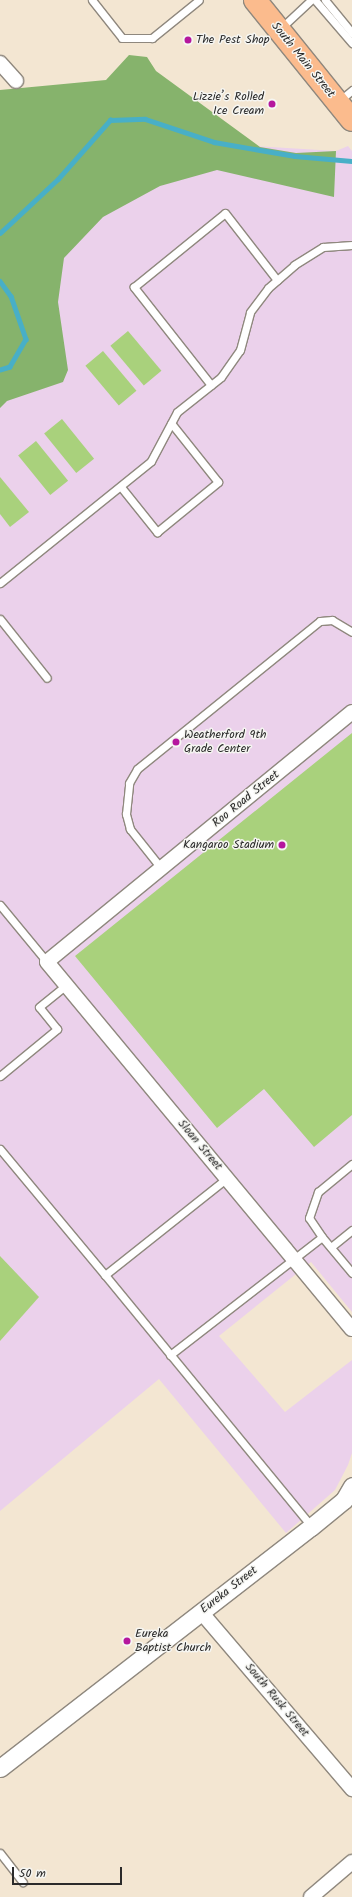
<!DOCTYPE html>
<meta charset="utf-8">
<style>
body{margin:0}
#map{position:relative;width:352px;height:1897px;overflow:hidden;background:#f3e6d2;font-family:Kalam,sans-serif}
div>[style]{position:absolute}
.built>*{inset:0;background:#ebd1eb}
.green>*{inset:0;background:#a9d17c;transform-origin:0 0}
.forest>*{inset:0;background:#86b36c}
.stream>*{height:4.5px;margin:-2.25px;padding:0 2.25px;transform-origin:2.25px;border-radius:2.25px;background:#48afc7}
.roads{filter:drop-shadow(1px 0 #8f887e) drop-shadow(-1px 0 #8f887e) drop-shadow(0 1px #8f887e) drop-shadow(0 -1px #8f887e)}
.service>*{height:7px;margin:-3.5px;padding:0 3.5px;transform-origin:3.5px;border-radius:3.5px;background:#fff}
.minor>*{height:14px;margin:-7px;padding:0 7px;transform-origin:7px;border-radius:7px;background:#fff}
.tertiary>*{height:17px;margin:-8.5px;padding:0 8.5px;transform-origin:8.5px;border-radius:8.5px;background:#fff}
.primary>*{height:22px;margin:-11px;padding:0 11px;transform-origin:11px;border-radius:11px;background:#fbbb8d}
.dots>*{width:11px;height:11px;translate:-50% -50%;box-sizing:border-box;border:2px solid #f6f6f2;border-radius:50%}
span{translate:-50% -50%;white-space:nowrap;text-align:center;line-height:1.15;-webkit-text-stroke:3px #f6f6f2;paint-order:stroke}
.poi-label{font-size:12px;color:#2b2b2b}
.left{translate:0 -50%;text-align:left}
.right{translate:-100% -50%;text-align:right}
.street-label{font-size:12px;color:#2b2b2b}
.scale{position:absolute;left:12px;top:1867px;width:110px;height:18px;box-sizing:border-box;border:2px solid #2b2b2b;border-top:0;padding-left:5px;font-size:12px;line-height:14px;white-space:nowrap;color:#2b2b2b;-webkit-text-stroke:3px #f6f6f2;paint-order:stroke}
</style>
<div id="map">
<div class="built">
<div style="clip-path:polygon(206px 143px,336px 151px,348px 146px,352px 151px,352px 1312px,311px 1262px,219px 1336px,285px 1412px,352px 1360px,352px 1453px,348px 1465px,335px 1490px,286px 1533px,159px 1379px,0 1511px,0 211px)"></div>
</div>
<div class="green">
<div style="left:128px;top:331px;width:52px;height:23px;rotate:50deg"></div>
<div style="left:103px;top:351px;width:52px;height:23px;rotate:50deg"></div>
<div style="left:62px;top:419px;width:51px;height:23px;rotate:51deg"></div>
<div style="left:36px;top:441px;width:51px;height:23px;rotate:51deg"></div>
<div style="clip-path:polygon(0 477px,29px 512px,10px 527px,0 514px)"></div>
<div style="clip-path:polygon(352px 733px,352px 1115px,314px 1147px,264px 1089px,217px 1128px,75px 956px)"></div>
<div style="clip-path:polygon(0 1256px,39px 1297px,0 1341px)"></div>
</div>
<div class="forest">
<div style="clip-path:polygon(129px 55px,147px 57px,156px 71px,260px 147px,296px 153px,336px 151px,334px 197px,217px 170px,160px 186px,103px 217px,64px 258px,58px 302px,68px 370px,63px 382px,7px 401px,0 408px,0 90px,106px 80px)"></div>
</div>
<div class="stream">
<div style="left:0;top:233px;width:79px;rotate:-43deg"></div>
<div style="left:58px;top:179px;width:79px;rotate:-48.6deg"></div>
<div style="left:110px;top:120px;width:35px;rotate:-2deg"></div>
<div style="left:145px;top:119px;width:73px;rotate:18.4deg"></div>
<div style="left:214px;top:142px;width:82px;rotate:9.8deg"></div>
<div style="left:295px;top:156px;width:57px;rotate:5deg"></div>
<div style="left:0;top:281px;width:19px;rotate:54deg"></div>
<div style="left:11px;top:296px;width:46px;rotate:70.8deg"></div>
<div style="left:26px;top:339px;width:32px;rotate:120deg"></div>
<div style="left:10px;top:367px;width:10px;rotate:163deg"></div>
</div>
<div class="roads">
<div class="service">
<div style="left:92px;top:0;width:48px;rotate:51.7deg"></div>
<div style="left:122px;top:38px;width:30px"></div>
<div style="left:152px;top:38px;width:60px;rotate:-39deg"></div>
<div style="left:315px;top:0;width:57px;rotate:49.3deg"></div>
<div style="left:325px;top:0;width:43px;rotate:50.7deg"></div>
<div style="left:281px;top:28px;width:41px;rotate:-43deg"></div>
<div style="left:339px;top:101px;width:17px;rotate:-40deg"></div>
<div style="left:211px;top:385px;width:125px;rotate:-128.2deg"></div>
<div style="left:134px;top:287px;width:117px;rotate:-39.1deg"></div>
<div style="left:225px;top:213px;width:85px;rotate:52.2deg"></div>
<div style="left:121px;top:487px;width:58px;rotate:51.3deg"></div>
<div style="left:157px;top:532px;width:79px;rotate:-39.3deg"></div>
<div style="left:218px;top:482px;width:75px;rotate:-128.5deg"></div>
<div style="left:0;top:583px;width:194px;rotate:-38.9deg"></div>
<div style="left:151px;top:461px;width:55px;rotate:-62deg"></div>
<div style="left:177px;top:412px;width:56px;rotate:-38.5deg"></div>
<div style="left:221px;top:377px;width:33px;rotate:-55deg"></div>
<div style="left:240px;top:350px;width:39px;rotate:-75deg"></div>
<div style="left:250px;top:312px;width:30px;rotate:-53deg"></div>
<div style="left:268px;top:288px;width:35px;rotate:-41deg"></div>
<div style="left:294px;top:265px;width:34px;rotate:-32deg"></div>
<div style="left:323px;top:247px;width:29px;rotate:-4deg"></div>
<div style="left:0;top:619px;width:75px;rotate:51.5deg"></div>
<div style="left:161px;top:868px;width:50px;rotate:-128.5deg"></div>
<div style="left:130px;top:829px;width:16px;rotate:-105deg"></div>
<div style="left:126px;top:814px;width:31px;rotate:-84deg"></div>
<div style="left:129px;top:783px;width:16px;rotate:-60deg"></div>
<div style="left:137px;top:769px;width:235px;rotate:-39deg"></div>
<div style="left:320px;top:621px;width:12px;rotate:-5deg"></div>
<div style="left:332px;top:620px;width:23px;rotate:31deg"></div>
<div style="left:0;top:905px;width:74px;rotate:50.5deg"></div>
<div style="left:0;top:1076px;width:74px;rotate:-39.5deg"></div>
<div style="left:57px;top:1029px;width:28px;rotate:-129deg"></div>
<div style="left:39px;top:1007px;width:35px;rotate:-39deg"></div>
<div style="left:0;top:1149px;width:164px;rotate:50.2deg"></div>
<div style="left:227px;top:1178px;width:156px;rotate:141.5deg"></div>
<div style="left:105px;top:1275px;width:325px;rotate:50.6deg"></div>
<div style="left:322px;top:1237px;width:47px;rotate:50.2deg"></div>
<div style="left:331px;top:1247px;width:27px;rotate:-39deg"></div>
<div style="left:170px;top:1355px;width:192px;rotate:-37.8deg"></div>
<div style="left:322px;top:1237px;width:23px;rotate:-124deg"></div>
<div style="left:309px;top:1218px;width:28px;rotate:-71deg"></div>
<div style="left:318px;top:1192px;width:44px;rotate:-39.5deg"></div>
<div style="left:0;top:1853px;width:37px;rotate:52deg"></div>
</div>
<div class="minor">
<div style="left:0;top:63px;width:24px;rotate:48deg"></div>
<div style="left:352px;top:712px;width:394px;rotate:140.7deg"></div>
<div style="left:47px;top:962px;width:477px;rotate:50.3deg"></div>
<div style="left:201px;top:1612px;width:233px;rotate:49.5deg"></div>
<div style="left:311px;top:1897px;width:54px;rotate:-40.5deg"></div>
</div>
<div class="tertiary">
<div style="left:0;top:1768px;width:393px;rotate:-37.8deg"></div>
<div style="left:311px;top:1527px;width:43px;rotate:-39.3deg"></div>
<div style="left:344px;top:1500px;width:16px;rotate:-60deg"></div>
</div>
<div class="primary">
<div style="left:255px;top:0;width:154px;rotate:51.1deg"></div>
</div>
</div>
<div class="dots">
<div style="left:188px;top:40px;background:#b5179e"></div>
<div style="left:272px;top:104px;background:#b5179e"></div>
<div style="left:176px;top:742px;background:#b5179e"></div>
<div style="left:282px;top:845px;background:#b5179e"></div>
<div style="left:127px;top:1641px;background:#b5179e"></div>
</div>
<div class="poi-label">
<span class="left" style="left:196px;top:40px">The Pest Shop</span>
<span class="right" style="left:264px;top:104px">Lizzie’s Rolled<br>Ice Cream</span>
<span class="left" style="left:184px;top:742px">Weatherford 9th<br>Grade Center</span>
<span class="right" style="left:274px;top:845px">Kangaroo Stadium</span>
<span class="left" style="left:135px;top:1641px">Eureka<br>Baptist Church</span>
</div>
<div class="street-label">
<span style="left:303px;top:60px;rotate:51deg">South Main Street</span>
<span style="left:246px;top:799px;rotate:-39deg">Roo Road Street</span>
<span style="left:200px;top:1145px;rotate:50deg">Sloan Street</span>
<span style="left:229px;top:1590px;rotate:-38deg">Eureka Street</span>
<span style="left:277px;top:1700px;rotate:50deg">South Rusk Street</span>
</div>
<div class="scale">50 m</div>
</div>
